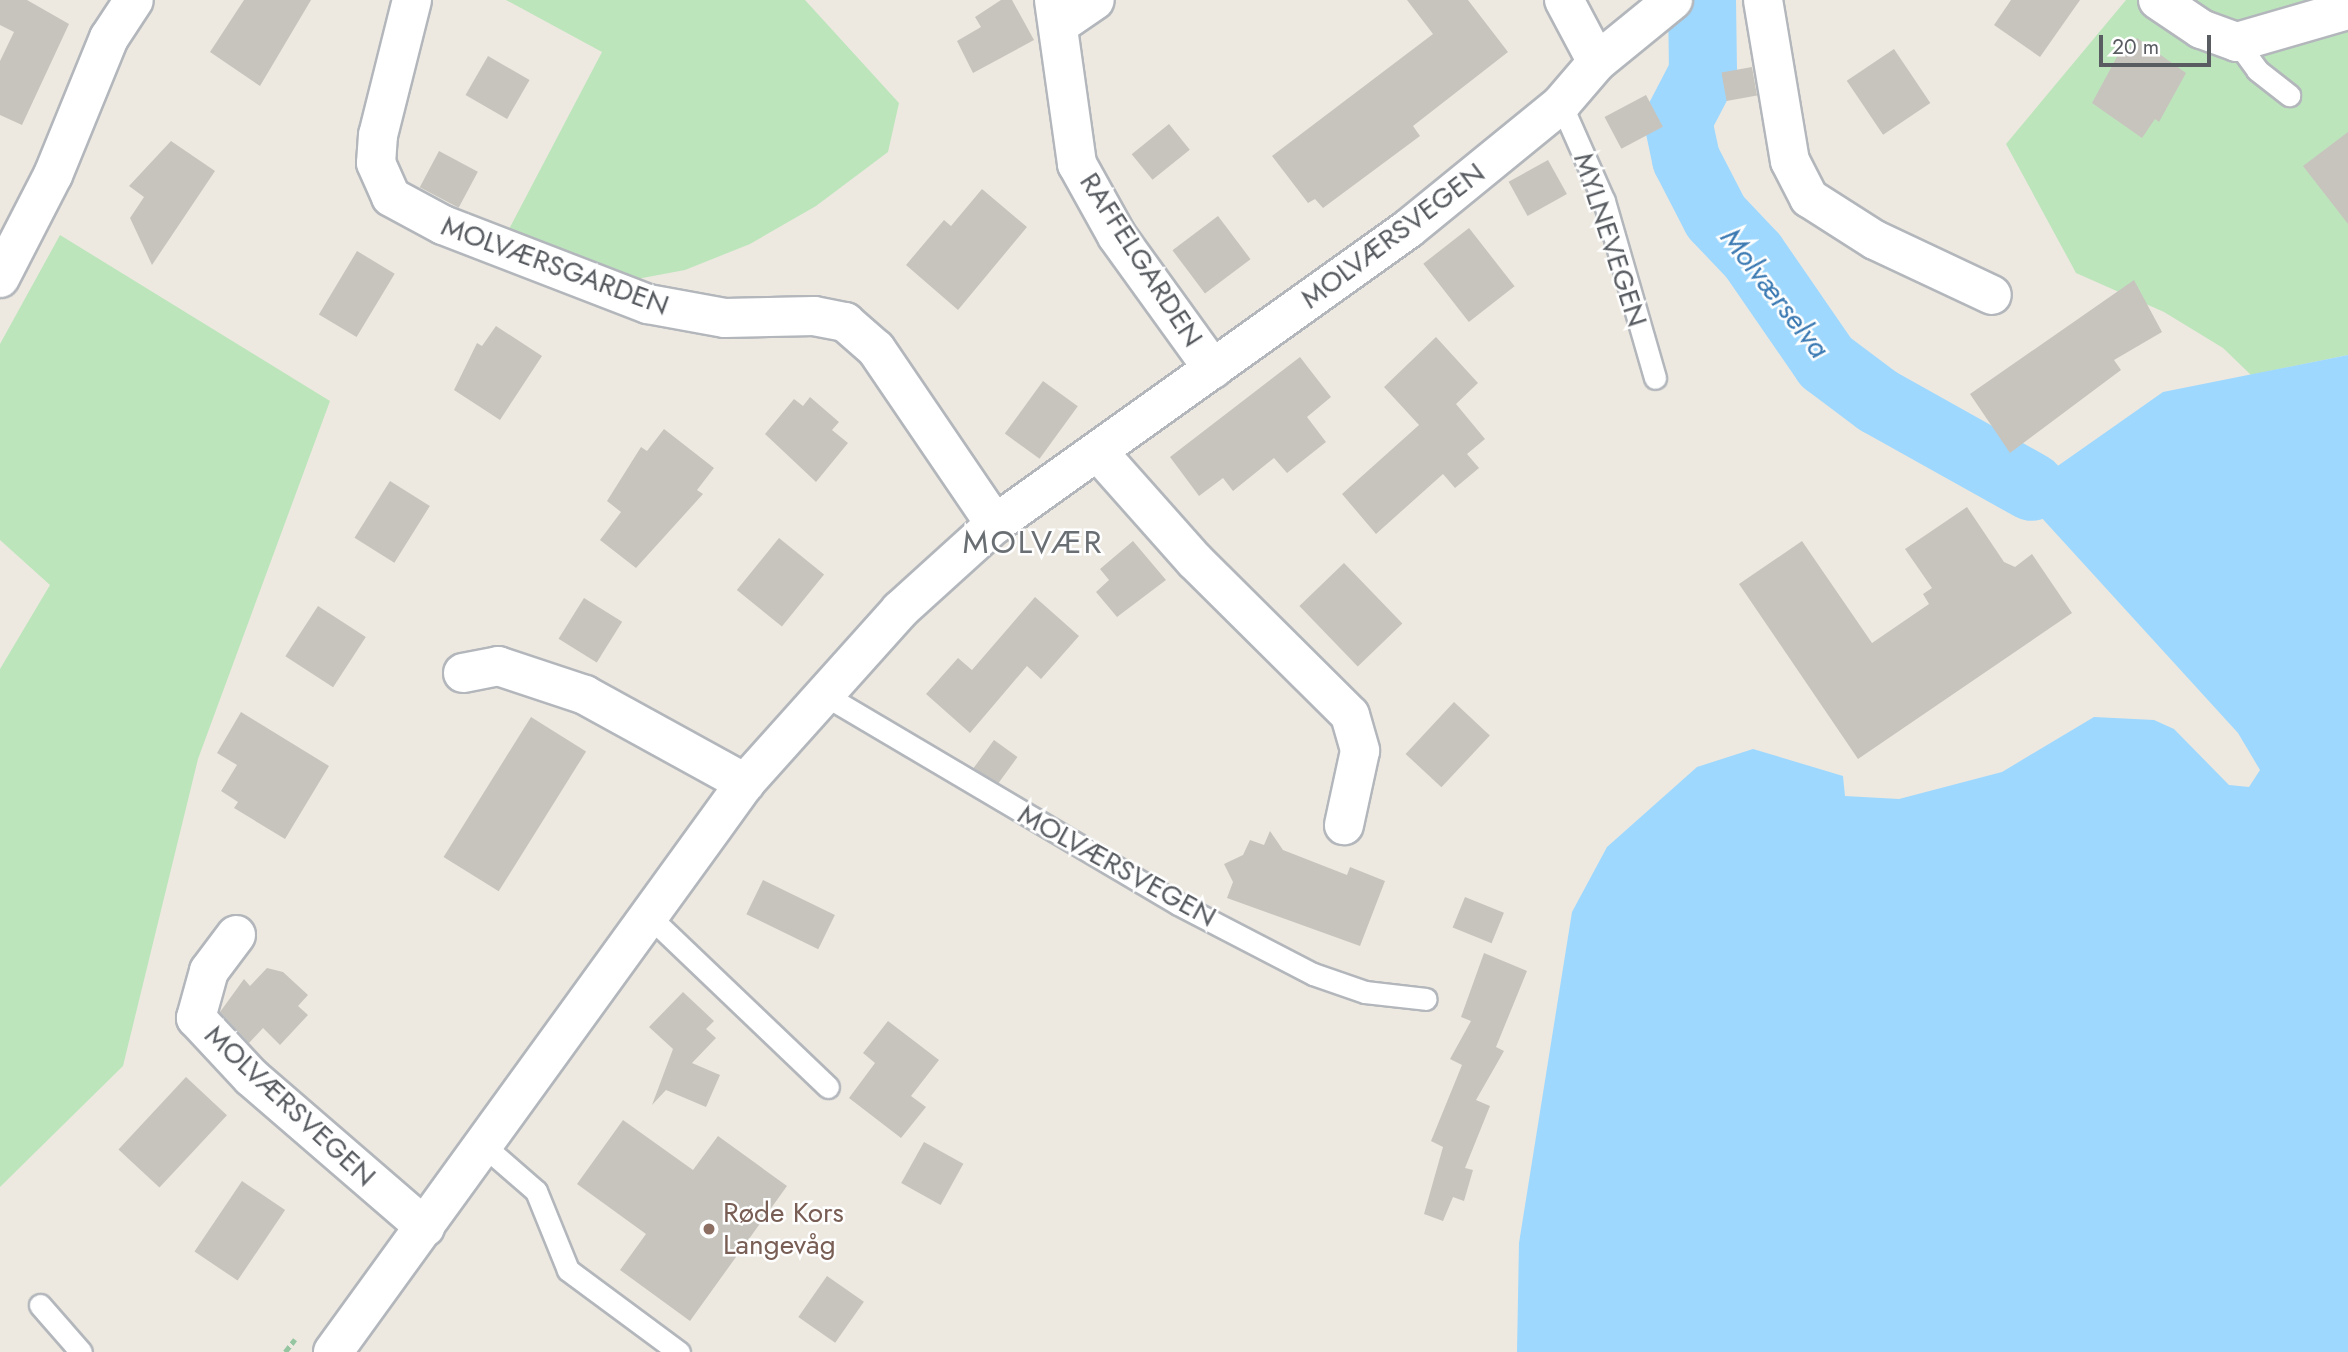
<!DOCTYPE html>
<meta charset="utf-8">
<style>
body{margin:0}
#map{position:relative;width:2348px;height:1352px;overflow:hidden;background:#ede9e0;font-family:Jost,sans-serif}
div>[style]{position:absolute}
.green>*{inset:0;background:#bde5bc}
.water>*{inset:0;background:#9ed8ff}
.river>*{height:68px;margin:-34px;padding:0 34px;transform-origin:34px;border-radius:34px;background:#9ed8ff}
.building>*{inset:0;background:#c7c4be;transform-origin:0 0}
.path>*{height:4.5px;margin-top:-2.25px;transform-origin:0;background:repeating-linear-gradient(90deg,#95c6a1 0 7px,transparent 0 10.5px)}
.roads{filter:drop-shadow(2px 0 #b3b7bc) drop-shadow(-2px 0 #b3b7bc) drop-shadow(0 2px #b3b7bc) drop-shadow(0 -2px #b3b7bc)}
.service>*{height:21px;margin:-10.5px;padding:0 10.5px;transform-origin:10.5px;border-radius:10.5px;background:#fff}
.minor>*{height:38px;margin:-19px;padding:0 19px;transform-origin:19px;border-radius:19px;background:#fff}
.tertiary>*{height:38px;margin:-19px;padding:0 19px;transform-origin:19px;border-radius:19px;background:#fff}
.dots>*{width:19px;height:19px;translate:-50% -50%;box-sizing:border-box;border:4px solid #fff;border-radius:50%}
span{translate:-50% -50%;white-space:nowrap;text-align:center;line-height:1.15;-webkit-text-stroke:5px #fff;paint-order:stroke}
.street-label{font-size:28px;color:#595d62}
.education-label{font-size:28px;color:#785e54}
.left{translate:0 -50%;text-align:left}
.water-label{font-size:30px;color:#3a79b2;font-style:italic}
.quarter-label{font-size:32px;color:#6a6f74;letter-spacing:2px}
.scale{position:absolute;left:2099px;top:35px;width:112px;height:32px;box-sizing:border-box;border:4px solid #595d62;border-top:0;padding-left:9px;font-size:21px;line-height:24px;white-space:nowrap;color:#595d62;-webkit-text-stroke:5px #fff;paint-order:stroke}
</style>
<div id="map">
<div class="green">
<div style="clip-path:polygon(506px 0,805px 0,899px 103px,888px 152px,816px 206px,750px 244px,685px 270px,621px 282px,507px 233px,602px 52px)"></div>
<div style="clip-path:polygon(2126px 0,2348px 0,2348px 355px,2251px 375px,2223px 348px,2164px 312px,2076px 273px,2006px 144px)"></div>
<div style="clip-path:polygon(60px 235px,330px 401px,198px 759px,123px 1066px,0 1187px,0 669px,50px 585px,0 540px,0 344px)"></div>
</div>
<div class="water">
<div style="clip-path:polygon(2348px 355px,2348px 1352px,1517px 1352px,1519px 1243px,1572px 912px,1607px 847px,1697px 767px,1753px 749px,1843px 776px,1845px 796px,1899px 799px,2002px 772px,2094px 717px,2154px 720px,2174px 729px,2229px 785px,2249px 787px,2260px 770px,2238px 733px,2019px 493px,2163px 392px)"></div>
</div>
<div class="river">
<div style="left:1702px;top:0;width:73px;rotate:89.2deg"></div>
<div style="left:1703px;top:73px;width:54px;rotate:117.5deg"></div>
<div style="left:1678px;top:121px;width:39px;rotate:78deg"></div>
<div style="left:1686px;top:159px;width:65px;rotate:62.7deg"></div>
<div style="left:1716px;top:217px;width:54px;rotate:46.5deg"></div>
<div style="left:1753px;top:256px;width:129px;rotate:55.4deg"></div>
<div style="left:1826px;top:362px;width:65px;rotate:36.9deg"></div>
<div style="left:1878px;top:401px;width:176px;rotate:29.2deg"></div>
</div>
<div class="building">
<div style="clip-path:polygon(0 0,27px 0,69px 24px,22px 125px,0 115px,0 61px,14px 32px,0 25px)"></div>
<div style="clip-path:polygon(244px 0,311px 0,260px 86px,210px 52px)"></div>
<div style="clip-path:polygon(1001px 0,1012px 0,1034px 40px,973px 73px,957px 41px,981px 27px,975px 17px)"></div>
<div style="clip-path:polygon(1407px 0,1468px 0,1508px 52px,1413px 126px,1420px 136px,1323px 208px,1315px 199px,1308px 203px,1272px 156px,1433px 34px)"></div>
<div style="clip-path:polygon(2011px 0,2080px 0,2040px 57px,1994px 25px)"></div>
<div style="clip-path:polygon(2137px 38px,2186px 73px,2159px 122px,2155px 119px,2142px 138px,2092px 103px,2119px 53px,2124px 56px)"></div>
<div style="left:1894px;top:49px;width:65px;height:57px;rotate:56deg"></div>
<div style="left:488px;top:56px;width:48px;height:45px;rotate:30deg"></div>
<div style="left:1752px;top:67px;width:29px;height:31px;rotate:80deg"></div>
<div style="left:1646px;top:95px;width:36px;height:47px;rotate:62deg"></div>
<div style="left:1169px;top:124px;width:33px;height:48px;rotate:51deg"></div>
<div style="clip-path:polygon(2348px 132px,2348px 224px,2303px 166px)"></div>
<div style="clip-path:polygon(171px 141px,215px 171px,152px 265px,130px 218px,144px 197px,129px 186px)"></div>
<div style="left:439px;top:151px;width:44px;height:41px;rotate:28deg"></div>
<div style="left:1548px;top:160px;width:39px;height:45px;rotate:61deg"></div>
<div style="clip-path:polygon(982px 189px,1027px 227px,958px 310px,906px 265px,944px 220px,951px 226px)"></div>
<div style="left:1218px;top:216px;width:54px;height:57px;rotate:53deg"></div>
<div style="left:1469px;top:228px;width:74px;height:58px;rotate:52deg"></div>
<div style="left:357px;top:251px;width:44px;height:74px;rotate:31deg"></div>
<div style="clip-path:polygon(2134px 280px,2162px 332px,2114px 360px,2121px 370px,2010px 453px,1970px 394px)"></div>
<div style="clip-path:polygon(496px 326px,542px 356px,500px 420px,454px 390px,477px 343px,482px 346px)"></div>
<div style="clip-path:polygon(1436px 337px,1478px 383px,1456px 404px,1485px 439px,1467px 454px,1479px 468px,1455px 488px,1443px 474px,1376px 534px,1342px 494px,1419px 425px,1384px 387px)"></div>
<div style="clip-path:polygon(1300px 357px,1331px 397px,1307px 417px,1326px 442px,1287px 473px,1274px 458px,1233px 491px,1223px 478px,1199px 496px,1170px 457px)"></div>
<div style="left:1043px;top:381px;width:43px;height:65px;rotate:36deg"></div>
<div style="clip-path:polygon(810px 397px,839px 422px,832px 430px,848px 443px,816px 482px,765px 434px,794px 399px,803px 406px)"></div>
<div style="clip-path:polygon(664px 429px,714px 468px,697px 490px,703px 494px,636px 568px,600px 540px,621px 512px,607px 501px,641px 447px,647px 451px)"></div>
<div style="left:390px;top:481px;width:47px;height:67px;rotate:32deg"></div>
<div style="clip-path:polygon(1967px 507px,2004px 562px,2015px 567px,2032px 554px,2072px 613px,1858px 759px,1739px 584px,1802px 541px,1872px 643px,1929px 604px,1923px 594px,1932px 588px,1905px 549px)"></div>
<div style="left:779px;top:538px;width:58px;height:67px;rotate:39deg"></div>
<div style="clip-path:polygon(1133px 541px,1166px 580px,1117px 617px,1096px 592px,1109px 580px,1100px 569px)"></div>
<div style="left:1344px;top:563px;width:84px;height:62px;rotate:46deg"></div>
<div style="clip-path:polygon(1035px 597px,1079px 636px,1041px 679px,1027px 666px,970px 733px,926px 694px,958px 658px,972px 670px)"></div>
<div style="left:584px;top:598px;width:45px;height:48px;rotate:32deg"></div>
<div style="left:318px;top:606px;width:57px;height:60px;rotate:33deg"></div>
<div style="left:1454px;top:702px;width:49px;height:71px;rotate:43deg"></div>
<div style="clip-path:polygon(241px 712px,329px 766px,285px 839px,234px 808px,238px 802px,221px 791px,237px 765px,217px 753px)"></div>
<div style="left:531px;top:717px;width:65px;height:165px;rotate:32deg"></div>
<div style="left:994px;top:740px;width:29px;height:35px;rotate:36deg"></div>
<div style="clip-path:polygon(1270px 831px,1283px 850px,1347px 875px,1350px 867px,1385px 881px,1360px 946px,1227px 898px,1233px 882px,1224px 864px,1243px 855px,1250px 840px,1264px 845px)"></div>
<div style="left:763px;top:880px;width:80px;height:38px;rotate:26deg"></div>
<div style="left:1465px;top:897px;width:42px;height:33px;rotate:22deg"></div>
<div style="clip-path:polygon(1484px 953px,1527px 971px,1496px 1047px,1504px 1051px,1476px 1100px,1490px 1106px,1465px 1168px,1473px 1170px,1464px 1201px,1453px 1197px,1443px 1221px,1424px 1214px,1443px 1147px,1431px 1141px,1462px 1065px,1450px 1059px,1471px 1021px,1461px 1017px)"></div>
<div style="clip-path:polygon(267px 968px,283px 972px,308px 995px,298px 1006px,308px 1015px,280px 1045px,263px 1028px,249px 1043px,220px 1012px,244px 979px,250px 986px)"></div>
<div style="clip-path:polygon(683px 992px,714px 1021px,706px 1029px,716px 1038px,692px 1063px,720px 1075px,706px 1107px,666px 1090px,652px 1105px,673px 1049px,649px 1027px)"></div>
<div style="clip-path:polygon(888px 1021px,939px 1060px,911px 1096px,926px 1107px,901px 1138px,849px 1098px,875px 1063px,863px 1053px)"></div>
<div style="left:186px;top:1077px;width:56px;height:99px;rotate:43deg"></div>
<div style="clip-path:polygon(623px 1120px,693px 1170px,718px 1136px,787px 1186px,690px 1321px,620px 1270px,646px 1234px,577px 1184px)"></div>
<div style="left:924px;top:1142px;width:45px;height:47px;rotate:29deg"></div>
<div style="left:242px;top:1181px;width:52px;height:85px;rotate:34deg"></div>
<div style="left:827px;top:1276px;width:45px;height:50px;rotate:35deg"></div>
</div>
<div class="path">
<div style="left:285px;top:1352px;width:16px;rotate:-52deg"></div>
</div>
<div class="roads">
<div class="service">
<div style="left:2237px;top:42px;width:34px;rotate:54deg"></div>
<div style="left:2257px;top:70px;width:41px;rotate:38deg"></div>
<div style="left:1561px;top:104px;width:106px;rotate:66.1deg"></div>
<div style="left:1604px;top:201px;width:184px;rotate:73.9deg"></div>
<div style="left:823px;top:694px;width:412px;rotate:30.6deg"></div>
<div style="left:1178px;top:904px;width:152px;rotate:27.4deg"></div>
<div style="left:1313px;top:974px;width:55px;rotate:19.1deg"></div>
<div style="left:1365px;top:992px;width:61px;rotate:6.5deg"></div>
<div style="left:650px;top:917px;width:246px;rotate:43.7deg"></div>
<div style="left:483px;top:1145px;width:70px;rotate:41deg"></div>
<div style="left:536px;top:1191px;width:85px;rotate:67.9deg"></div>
<div style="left:568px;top:1270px;width:138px;rotate:36.5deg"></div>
<div style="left:40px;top:1305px;width:62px;rotate:48.9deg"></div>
</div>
<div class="minor">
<div style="left:412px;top:0;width:139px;rotate:104.1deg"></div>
<div style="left:378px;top:135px;width:28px;rotate:94deg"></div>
<div style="left:376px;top:163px;width:37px;rotate:66deg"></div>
<div style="left:391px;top:197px;width:59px;rotate:28.3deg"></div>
<div style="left:443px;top:225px;width:220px;rotate:21.1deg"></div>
<div style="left:648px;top:304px;width:78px;rotate:10.3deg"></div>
<div style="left:725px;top:318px;width:89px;rotate:-1.3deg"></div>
<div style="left:814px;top:316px;width:32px;rotate:11deg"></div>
<div style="left:845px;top:322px;width:41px;rotate:41.1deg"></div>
<div style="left:876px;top:349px;width:212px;rotate:55.8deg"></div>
<div style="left:1054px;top:0;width:166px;rotate:82deg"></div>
<div style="left:1077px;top:164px;width:82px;rotate:60.9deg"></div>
<div style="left:1117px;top:236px;width:164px;rotate:54.2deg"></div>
<div style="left:1564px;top:0;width:70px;rotate:62deg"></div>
<div style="left:1763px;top:0;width:163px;rotate:80.5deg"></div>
<div style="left:1790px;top:161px;width:42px;rotate:62.8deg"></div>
<div style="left:1809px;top:198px;width:78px;rotate:32.5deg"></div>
<div style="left:1875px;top:240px;width:129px;rotate:25.2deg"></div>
<div style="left:2158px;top:0;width:52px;rotate:34deg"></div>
<div style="left:2201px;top:29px;width:38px;rotate:20deg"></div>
<div style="left:2237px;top:42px;width:116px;rotate:-16.1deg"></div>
<div style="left:1060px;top:24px;width:42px;rotate:-34.4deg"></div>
<div style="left:0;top:278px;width:116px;rotate:-62.8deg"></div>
<div style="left:53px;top:175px;width:148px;rotate:-67.8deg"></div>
<div style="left:109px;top:38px;width:45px;rotate:-56.7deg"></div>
<div style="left:1099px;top:453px;width:144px;rotate:48.4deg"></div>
<div style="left:1195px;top:561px;width:218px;rotate:44.8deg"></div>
<div style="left:1350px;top:715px;width:37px;rotate:74deg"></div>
<div style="left:1360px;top:751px;width:76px;rotate:102.2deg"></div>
<div style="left:463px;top:673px;width:36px;rotate:-11deg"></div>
<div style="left:498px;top:666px;width:92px;rotate:18.4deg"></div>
<div style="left:585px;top:695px;width:183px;rotate:28.8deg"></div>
<div style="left:236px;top:935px;width:45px;rotate:126.9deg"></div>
<div style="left:209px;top:971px;width:49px;rotate:105.5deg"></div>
<div style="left:196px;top:1018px;width:81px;rotate:47deg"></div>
<div style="left:251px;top:1077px;width:230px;rotate:40.8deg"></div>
</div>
<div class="tertiary">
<div style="left:333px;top:1352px;width:702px;rotate:-54.09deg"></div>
<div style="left:745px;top:783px;width:232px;rotate:-48.1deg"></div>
<div style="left:900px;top:610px;width:128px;rotate:-42.2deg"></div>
<div style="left:995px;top:524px;width:508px;rotate:-35.54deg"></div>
<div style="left:1408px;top:229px;width:198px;rotate:-39.2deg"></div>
<div style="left:1561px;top:104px;width:55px;rotate:-49.4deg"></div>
<div style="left:1597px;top:62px;width:98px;rotate:-39.2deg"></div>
</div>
</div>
<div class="dots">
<div style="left:709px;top:1229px;background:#8d6e63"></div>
</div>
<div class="street-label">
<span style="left:1393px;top:236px;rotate:-37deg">MOLVÆRSVEGEN</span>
<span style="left:1610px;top:240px;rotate:72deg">MYLNEVEGEN</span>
<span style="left:1141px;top:260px;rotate:57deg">RAFFELGARDEN</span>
<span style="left:555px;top:266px;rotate:20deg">MOLVÆRSGARDEN</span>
<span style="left:1117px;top:866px;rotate:29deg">MOLVÆRSVEGEN</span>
<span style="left:290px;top:1106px;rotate:43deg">MOLVÆRSVEGEN</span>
</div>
<div class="education-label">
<span class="left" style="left:723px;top:1229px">Røde Kors<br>Langevåg</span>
</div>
<div class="water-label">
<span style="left:1775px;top:293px;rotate:52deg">Molværselva</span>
</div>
<div class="quarter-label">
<span style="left:1033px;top:542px">MOLVÆR</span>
</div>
<div class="scale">20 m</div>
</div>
